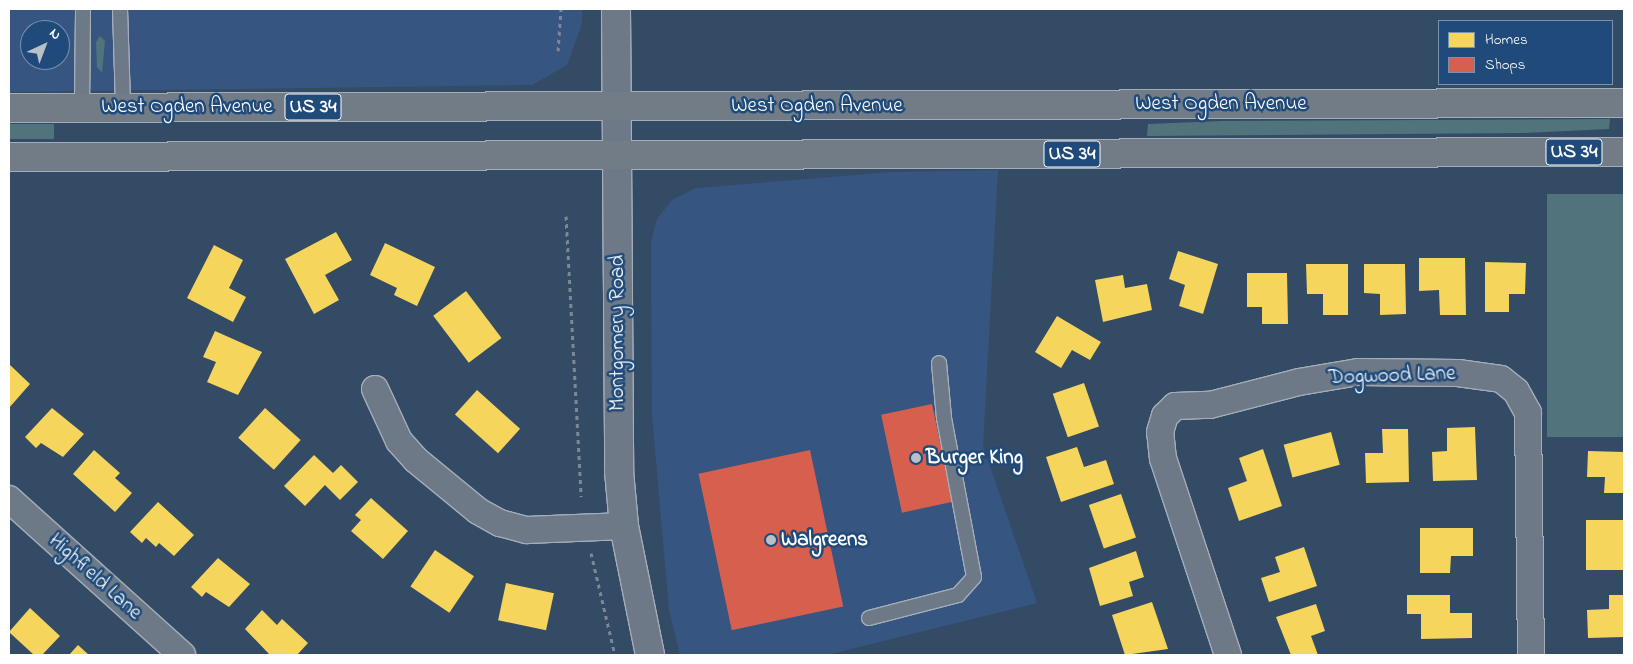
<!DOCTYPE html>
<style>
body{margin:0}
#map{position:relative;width:1633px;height:664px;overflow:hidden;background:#344b65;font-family:"Indie Flower",sans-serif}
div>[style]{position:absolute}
.built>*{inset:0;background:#365580}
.green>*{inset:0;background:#51747c;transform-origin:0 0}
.homes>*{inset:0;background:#f6d55c;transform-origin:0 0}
.shops>*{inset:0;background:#d6604d;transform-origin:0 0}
.path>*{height:3px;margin-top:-1.5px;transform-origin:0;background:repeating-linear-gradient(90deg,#7e8895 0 4px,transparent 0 8px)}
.roads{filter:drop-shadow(1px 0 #a4aeba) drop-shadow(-1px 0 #a4aeba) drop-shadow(0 1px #a4aeba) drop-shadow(0 -1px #a4aeba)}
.service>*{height:14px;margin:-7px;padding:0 7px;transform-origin:7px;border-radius:7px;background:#6d7986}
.minor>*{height:26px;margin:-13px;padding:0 13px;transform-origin:13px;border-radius:13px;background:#6d7986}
.tertiary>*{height:28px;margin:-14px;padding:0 14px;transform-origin:14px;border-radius:14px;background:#6d7986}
.primary>*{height:28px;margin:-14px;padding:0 14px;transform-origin:14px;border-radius:14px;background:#717c86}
.dots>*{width:14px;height:14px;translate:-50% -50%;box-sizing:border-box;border:2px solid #1f4a7a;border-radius:50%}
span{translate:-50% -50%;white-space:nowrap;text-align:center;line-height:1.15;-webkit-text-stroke:5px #1f4a7a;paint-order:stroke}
.shield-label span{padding:1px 4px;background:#1f4a7a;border:1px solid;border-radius:4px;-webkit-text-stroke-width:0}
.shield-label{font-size:20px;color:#fff;font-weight:700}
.street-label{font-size:21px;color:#fff}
.poi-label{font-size:21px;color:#fff;font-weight:700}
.left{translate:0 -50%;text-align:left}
.frame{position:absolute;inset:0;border:10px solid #fff;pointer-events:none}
.legend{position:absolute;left:1438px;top:20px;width:175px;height:65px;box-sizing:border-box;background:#1f4a7a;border:1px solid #7992af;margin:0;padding:6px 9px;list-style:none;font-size:15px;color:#fff}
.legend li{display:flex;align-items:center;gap:10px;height:25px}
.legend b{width:25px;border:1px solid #7992af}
.north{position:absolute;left:20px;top:20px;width:50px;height:50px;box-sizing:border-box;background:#1f4a7a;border:1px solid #7992af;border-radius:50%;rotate:43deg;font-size:14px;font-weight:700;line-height:20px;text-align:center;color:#fff}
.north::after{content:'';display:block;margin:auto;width:18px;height:22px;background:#b8c0c9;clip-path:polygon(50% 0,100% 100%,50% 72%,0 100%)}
</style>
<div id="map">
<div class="built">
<div style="clip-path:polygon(evenodd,9px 9px,582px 9px,582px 24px,567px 65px,532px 85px,9px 92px,9px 9px,30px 30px,60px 30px,60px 60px,30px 60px,30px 30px)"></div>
<div style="clip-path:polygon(998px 170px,983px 446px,1037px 603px,827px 655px,680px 655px,669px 610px,652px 415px,651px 242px,657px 219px,672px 200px,696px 188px,891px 172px)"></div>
</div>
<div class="green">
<div style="clip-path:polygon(100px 36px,105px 41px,102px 73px,97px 67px,96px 42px)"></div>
<div style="clip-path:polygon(1610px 119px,1609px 129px,1523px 133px,1147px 136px,1148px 124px,1222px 121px)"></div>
<div style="left:9px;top:124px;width:45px;height:15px"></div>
<div style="left:1547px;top:194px;width:77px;height:243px"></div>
</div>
<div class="homes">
<div style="clip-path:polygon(336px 232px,352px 260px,325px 275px,339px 300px,314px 314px,285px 259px)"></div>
<div style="clip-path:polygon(385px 243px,435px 267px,417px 306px,394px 295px,397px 288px,370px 275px)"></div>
<div style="clip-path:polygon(214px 245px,243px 260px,229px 288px,246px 297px,233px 322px,187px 298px)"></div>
<div style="clip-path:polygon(1178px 251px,1218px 264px,1203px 314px,1179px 306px,1185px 285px,1169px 279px)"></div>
<div style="clip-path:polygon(1419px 258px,1465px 258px,1466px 315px,1440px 315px,1439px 290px,1419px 291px)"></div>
<div style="clip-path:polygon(1485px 262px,1526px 263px,1525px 294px,1509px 294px,1509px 312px,1485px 312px)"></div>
<div style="clip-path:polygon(1306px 264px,1348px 264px,1348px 315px,1323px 315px,1323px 294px,1307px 294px)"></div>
<div style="clip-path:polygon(1364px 264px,1405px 264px,1406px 314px,1380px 315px,1380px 294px,1364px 293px)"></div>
<div style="clip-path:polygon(1247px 273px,1287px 273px,1288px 324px,1262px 324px,1262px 307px,1247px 307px)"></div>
<div style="clip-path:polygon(1123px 275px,1125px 288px,1147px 284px,1152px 310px,1103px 322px,1095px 280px)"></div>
<div style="left:466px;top:291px;width:59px;height:41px;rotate:53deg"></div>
<div style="clip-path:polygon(1057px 316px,1101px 342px,1090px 360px,1072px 350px,1061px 368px,1035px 352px)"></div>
<div style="clip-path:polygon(215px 331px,262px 352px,238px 395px,207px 382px,216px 362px,203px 357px)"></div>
<div style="clip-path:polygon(9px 364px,30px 384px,9px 408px)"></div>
<div style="left:1084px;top:383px;width:46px;height:33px;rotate:71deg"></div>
<div style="left:477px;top:390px;width:58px;height:33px;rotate:42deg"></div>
<div style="clip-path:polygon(52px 408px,84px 434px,63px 457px,41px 443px,36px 448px,25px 437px)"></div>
<div style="left:265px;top:408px;width:48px;height:40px;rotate:42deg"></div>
<div style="clip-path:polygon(1475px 427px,1477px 480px,1433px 481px,1432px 452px,1447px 451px,1447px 428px)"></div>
<div style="clip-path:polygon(1382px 429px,1408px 429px,1409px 482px,1366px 483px,1365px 453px,1383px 453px)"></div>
<div style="left:1331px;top:432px;width:34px;height:49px;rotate:75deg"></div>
<div style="clip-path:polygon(1077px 447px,1084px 467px,1106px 460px,1114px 484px,1061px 502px,1046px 457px)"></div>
<div style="clip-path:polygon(1263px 449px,1282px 506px,1239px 521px,1228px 488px,1247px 481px,1239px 458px)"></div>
<div style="clip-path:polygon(94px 450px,120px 473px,115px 478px,132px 493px,115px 512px,73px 474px)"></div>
<div style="clip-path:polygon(1588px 451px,1624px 452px,1624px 493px,1604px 493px,1605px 477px,1587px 477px)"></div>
<div style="clip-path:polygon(314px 455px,333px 473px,341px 465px,358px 482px,340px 500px,325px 485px,305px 506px,284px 486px)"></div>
<div style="left:1121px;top:494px;width:46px;height:34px;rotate:71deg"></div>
<div style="clip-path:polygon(371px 498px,408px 531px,383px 559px,351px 531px,361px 520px,355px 515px)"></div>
<div style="clip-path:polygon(158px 502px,194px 535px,174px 556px,159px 543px,156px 547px,146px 538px,142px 543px,130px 532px)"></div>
<div style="left:1586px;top:520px;width:38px;height:50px"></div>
<div style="clip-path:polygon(1420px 528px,1473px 528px,1473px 556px,1451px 556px,1450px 573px,1420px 573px)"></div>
<div style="clip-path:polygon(1304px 547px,1317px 586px,1269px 602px,1261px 578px,1280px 572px,1275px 557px)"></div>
<div style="left:435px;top:550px;width:47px;height:44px;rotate:34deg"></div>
<div style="clip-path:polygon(1136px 551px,1144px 577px,1129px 582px,1133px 596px,1100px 606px,1089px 568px)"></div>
<div style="clip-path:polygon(218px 558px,250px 584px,229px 607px,206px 592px,202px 597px,191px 587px)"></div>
<div style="left:506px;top:583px;width:49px;height:38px;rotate:12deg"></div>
<div style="clip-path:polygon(1407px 595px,1450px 595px,1450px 613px,1472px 613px,1472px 638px,1421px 639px,1421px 614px,1407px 614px)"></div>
<div style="clip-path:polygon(1609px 595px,1624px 595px,1624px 637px,1588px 638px,1587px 610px,1609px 609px)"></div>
<div style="clip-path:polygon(1152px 602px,1168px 649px,1125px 655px,1112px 615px)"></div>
<div style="clip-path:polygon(1316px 604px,1325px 631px,1311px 636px,1318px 655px,1291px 655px,1276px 617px)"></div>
<div style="clip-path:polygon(30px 608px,60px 636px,42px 655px,34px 655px,9px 632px)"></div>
<div style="clip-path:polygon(262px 610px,277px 625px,282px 619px,308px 643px,297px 655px,270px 655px,245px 629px)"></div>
<div style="clip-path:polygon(78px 645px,89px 655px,69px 655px)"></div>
</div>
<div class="shops">
<div style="left:932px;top:404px;width:100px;height:52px;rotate:78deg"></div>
<div style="left:810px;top:450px;width:160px;height:114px;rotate:78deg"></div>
</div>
<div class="path">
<div style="left:558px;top:51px;width:42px;rotate:-85.9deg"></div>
<div style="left:566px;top:216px;width:281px;rotate:86.9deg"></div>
<div style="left:591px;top:553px;width:105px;rotate:76.8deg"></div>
</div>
<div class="roads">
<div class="service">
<div style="left:120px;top:9px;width:98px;rotate:88.2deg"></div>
<div style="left:82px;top:108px;width:99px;rotate:-89.4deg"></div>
<div style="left:869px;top:618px;width:92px;rotate:-14.5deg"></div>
<div style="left:958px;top:595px;width:24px;rotate:-48deg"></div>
<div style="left:974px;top:577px;width:162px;rotate:-100.7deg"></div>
<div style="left:944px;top:418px;width:55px;rotate:-95.2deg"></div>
</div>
<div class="minor">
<div style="left:375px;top:389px;width:57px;rotate:65.2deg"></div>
<div style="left:399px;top:441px;width:25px;rotate:48deg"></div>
<div style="left:416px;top:460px;width:80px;rotate:39.4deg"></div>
<div style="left:478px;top:511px;width:25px;rotate:29deg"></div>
<div style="left:500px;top:523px;width:28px;rotate:15deg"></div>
<div style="left:527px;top:530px;width:97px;rotate:-2.4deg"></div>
<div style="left:9px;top:499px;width:233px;rotate:42deg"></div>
<div style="left:1228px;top:655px;width:206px;rotate:-108.3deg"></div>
<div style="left:1163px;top:459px;width:27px;rotate:-96deg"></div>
<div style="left:1160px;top:432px;width:17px;rotate:-73deg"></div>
<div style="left:1165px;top:416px;width:14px;rotate:-45deg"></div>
<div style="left:1175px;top:406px;width:35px;rotate:-2deg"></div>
<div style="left:1210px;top:405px;width:92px;rotate:-14.5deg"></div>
<div style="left:1299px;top:382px;width:60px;rotate:-9.6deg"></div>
<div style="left:1358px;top:372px;width:100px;rotate:0.6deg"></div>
<div style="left:1458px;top:373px;width:43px;rotate:7.9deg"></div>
<div style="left:1501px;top:379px;width:19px;rotate:39deg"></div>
<div style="left:1516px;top:391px;width:25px;rotate:61deg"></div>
<div style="left:1528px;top:413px;width:242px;rotate:89.3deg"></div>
</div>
<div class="tertiary">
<div style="left:616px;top:9px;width:462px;rotate:89.6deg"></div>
<div style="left:619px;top:471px;width:55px;rotate:84.8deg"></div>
<div style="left:624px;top:526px;width:132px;rotate:78.6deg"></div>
</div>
<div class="primary">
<div style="left:9px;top:108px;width:1615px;rotate:-0.18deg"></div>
<div style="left:9px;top:157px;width:1615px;rotate:-0.18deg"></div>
</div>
</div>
<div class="dots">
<div style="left:916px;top:458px;background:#b8c0c9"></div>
<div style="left:771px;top:540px;background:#b8c0c9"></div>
</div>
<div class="shield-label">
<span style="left:313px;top:107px">US 34</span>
<span style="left:1574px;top:152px">US 34</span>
<span style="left:1072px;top:154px">US 34</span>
</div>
<div class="street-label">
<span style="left:1221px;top:104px">West Ogden Avenue</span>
<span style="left:817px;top:106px">West Ogden Avenue</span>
<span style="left:187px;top:107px">West Ogden Avenue</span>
<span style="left:618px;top:333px;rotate:-90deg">Montgomery Road</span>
<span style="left:1392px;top:376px;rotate:-2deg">Dogwood Lane</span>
<span style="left:95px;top:577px;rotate:42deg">Highfield Lane</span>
</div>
<div class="poi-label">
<span class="left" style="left:926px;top:458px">Burger King</span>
<span class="left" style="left:781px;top:540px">Walgreens</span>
</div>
<div class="frame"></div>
<ul class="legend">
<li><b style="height:14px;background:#f6d55c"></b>Homes</li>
<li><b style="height:14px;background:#d6604d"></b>Shops</li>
</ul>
<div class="north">N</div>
</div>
